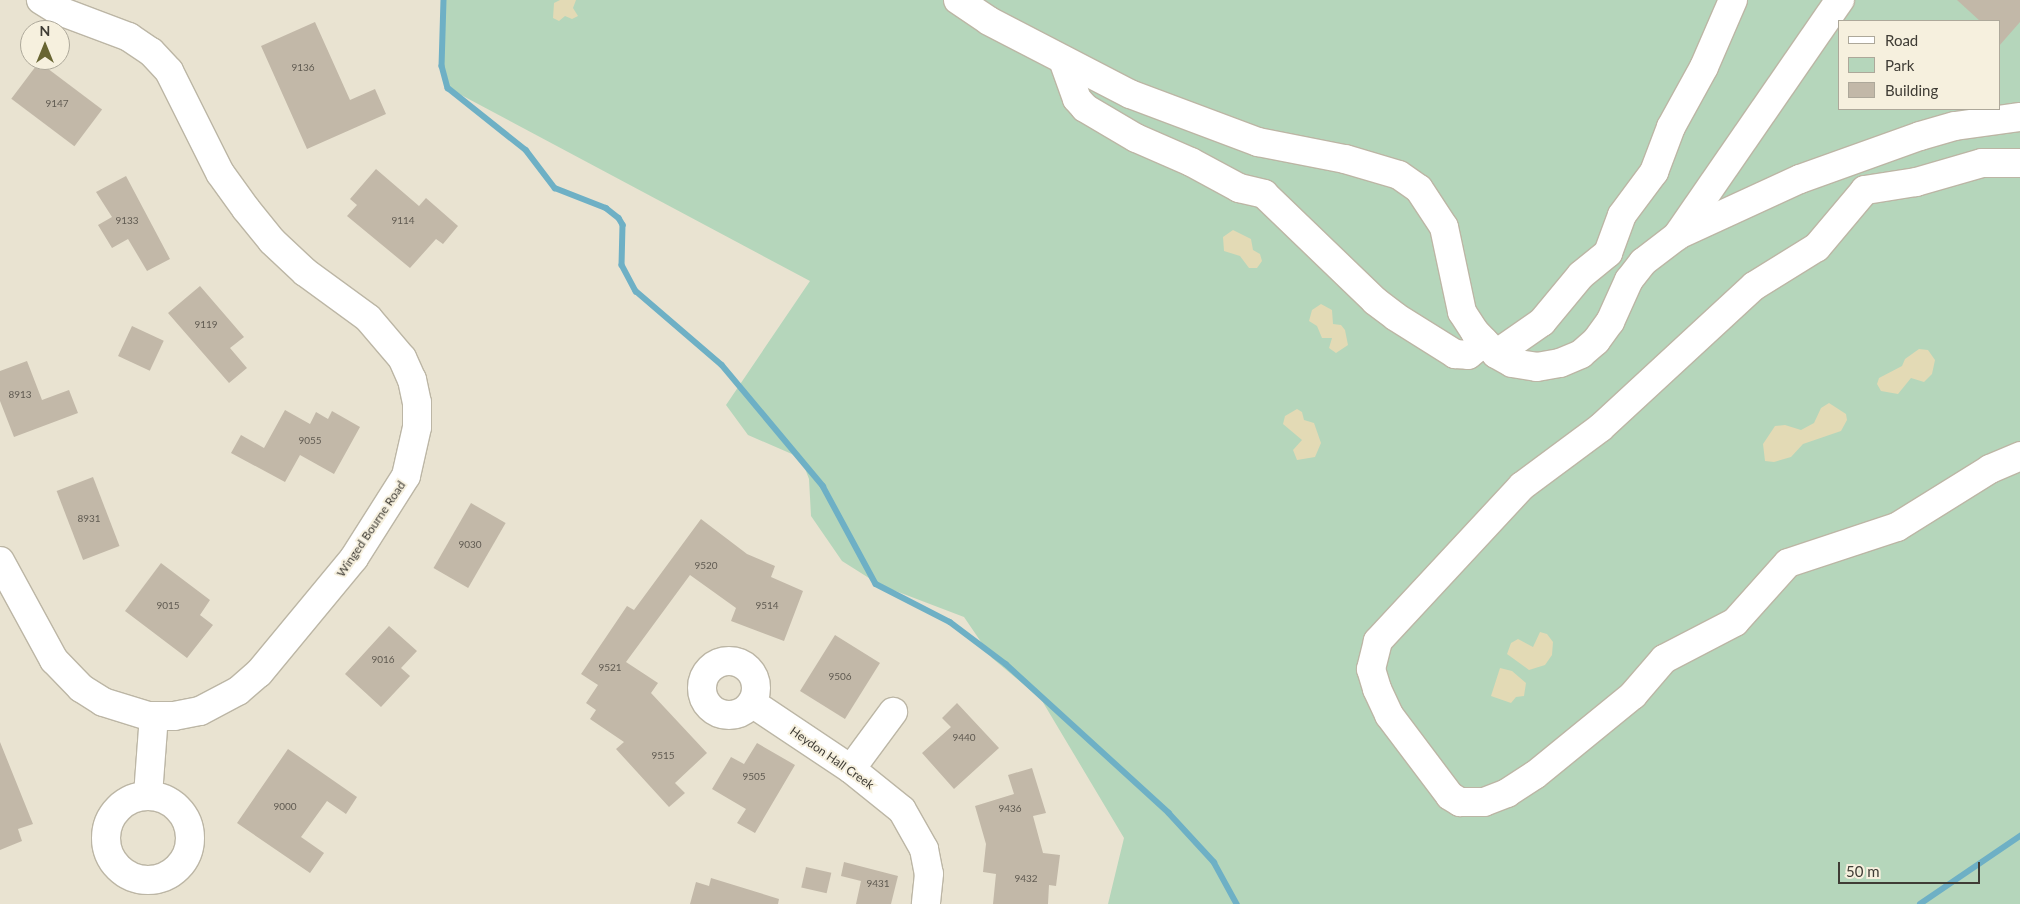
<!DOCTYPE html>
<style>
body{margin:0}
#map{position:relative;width:2020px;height:904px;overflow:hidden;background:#e9e3d1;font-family:Lato,sans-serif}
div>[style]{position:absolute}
.green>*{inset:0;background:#b5d6bb}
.sand>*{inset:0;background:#e3dab5}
.stream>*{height:5.5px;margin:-2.75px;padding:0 2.75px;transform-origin:2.75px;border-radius:2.75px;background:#6eb0c5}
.building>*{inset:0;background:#c2b8a8;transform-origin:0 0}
.roads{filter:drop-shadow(1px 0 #bcb6a5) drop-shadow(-1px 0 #bcb6a5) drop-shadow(0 1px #bcb6a5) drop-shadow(0 -1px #bcb6a5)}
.minor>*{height:28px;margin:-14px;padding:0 14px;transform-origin:14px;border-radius:14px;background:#fff}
.minor>.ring{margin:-14px;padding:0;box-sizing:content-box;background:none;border:28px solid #fff;border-radius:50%}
span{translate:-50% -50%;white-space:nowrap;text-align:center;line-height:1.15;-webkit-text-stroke:4px #f6f0de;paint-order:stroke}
.number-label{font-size:10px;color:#605b52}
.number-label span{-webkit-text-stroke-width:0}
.street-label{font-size:12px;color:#3f3c35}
.legend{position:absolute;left:1838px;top:20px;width:162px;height:90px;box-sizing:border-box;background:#f6f0de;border:1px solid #ada89a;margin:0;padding:6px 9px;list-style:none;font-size:15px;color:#3f3c35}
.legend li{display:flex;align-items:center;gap:10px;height:25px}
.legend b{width:25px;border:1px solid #ada89a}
.north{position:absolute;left:20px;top:20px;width:50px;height:50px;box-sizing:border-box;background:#f6f0de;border:1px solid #ada89a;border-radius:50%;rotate:0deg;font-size:14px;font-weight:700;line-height:20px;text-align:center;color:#3f3c35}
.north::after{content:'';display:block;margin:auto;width:18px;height:22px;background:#686532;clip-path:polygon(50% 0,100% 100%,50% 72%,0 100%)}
.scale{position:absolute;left:1838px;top:862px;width:142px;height:22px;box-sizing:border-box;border:2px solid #3f3c35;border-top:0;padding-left:6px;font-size:15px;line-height:18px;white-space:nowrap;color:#3f3c35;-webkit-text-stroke:4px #f6f0de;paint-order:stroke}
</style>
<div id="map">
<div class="green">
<div style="clip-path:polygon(evenodd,444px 0,2020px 0,2020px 904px,1108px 904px,1124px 838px,1041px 699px,992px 658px,964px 617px,880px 585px,842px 561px,811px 516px,809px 479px,801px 458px,748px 435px,726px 405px,810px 281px,448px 88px,442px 59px,444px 0,1839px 21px,1999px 21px,1999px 109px,1839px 109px,1839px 21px)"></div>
</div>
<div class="sand">
<div style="clip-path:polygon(560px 0,576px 0,573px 8px,578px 16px,572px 19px,565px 16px,559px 21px,553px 18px,554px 3px)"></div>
<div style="clip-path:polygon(1233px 230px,1251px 239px,1253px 250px,1260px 254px,1262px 261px,1257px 268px,1249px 268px,1240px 256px,1224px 251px,1223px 237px)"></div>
<div style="clip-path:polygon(1321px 304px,1332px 310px,1333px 324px,1341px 325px,1345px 330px,1348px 345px,1336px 353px,1329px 348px,1332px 338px,1322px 338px,1317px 326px,1309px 321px,1312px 310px)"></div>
<div style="clip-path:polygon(1919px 349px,1928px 350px,1935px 360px,1932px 374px,1924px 382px,1911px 378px,1898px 394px,1881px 391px,1877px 384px,1879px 378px,1902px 366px,1905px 359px)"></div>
<div style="clip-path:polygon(1829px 403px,1846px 414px,1847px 420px,1841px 431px,1803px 444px,1791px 457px,1774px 462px,1765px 461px,1763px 444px,1775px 426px,1785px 425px,1801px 430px,1814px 423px,1821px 408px)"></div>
<div style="clip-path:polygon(1297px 409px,1302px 412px,1304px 420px,1314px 423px,1321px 443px,1315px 457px,1297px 460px,1293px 450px,1302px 440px,1283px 424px,1285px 416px)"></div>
<div style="clip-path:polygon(1540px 632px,1547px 634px,1553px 642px,1552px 655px,1545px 665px,1529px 670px,1507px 654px,1511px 643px,1518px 639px,1533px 647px)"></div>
<div style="clip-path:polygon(1500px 668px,1512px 671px,1526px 683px,1524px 696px,1516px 697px,1511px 703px,1491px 696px)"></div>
</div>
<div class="stream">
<div style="left:444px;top:0;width:66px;rotate:91.7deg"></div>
<div style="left:442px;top:66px;width:23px;rotate:75deg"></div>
<div style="left:448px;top:88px;width:100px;rotate:38.5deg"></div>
<div style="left:526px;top:150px;width:48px;rotate:52.7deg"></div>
<div style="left:555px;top:188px;width:55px;rotate:21.4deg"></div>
<div style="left:606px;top:208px;width:16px;rotate:38deg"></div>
<div style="left:619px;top:218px;width:8px;rotate:60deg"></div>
<div style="left:623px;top:225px;width:40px;rotate:91.4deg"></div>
<div style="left:622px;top:265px;width:30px;rotate:62deg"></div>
<div style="left:636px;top:291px;width:113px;rotate:40.7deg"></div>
<div style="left:722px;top:365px;width:158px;rotate:50.1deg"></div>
<div style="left:823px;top:486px;width:111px;rotate:61.6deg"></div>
<div style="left:876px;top:584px;width:83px;rotate:27.2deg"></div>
<div style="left:950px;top:622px;width:70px;rotate:36.9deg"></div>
<div style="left:1006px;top:664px;width:221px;rotate:42.4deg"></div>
<div style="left:1169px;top:813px;width:67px;rotate:47.4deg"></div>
<div style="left:1214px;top:862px;width:48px;rotate:61.3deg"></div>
<div style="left:1920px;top:904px;width:121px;rotate:-34.2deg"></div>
</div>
<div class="building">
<div style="clip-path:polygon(1957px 0,2020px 0,2020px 22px,1999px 46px,1999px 21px,1980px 21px)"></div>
<div style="clip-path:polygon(315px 22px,350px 100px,375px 89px,386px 114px,307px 149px,261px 46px)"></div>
<div style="left:39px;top:62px;width:79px;height:46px;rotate:37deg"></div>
<div style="clip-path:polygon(376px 169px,419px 206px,426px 198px,458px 226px,443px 244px,436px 239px,410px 268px,347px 216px,357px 205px,350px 199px)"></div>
<div style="clip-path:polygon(126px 176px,170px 259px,147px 271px,128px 239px,112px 248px,98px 225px,112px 217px,96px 192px)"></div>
<div style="clip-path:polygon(200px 286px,244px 337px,230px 348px,247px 368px,229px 383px,168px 313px)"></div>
<div style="left:132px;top:326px;width:35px;height:33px;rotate:25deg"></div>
<div style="clip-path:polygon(27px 361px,42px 400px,69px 390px,78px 413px,14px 437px,0 401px,0 371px)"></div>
<div style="clip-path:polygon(285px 410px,310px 424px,316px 412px,328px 419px,332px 411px,360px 427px,334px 474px,300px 455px,285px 482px,231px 453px,241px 435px,264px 448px)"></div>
<div style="left:93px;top:477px;width:74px;height:39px;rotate:69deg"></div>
<div style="left:471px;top:503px;width:40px;height:75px;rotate:30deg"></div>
<div style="clip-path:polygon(701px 519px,747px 554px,775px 566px,771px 577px,803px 591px,784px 641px,731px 621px,736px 608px,690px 575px,626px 662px,658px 683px,651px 693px,707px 753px,675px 783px,685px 793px,669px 807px,616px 749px,624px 742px,590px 719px,596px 710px,586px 703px,598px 685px,581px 674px,627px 606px,634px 610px)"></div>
<div style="clip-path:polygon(161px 563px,210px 600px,200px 615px,213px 625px,187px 658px,125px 611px)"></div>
<div style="clip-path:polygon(389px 626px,417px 651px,401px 668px,410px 676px,381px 707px,345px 674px)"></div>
<div style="left:835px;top:635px;width:53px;height:66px;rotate:32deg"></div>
<div style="clip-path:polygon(957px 703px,999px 748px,954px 789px,922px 753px,951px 727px,942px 718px)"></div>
<div style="clip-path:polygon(0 742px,33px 824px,18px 829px,22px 841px,0 850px)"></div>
<div style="clip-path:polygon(757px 743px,795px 765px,755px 833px,737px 823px,746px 809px,712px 789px,731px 757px,744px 764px)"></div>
<div style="clip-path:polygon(288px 749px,357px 797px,346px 814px,327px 801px,301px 837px,324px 853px,310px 873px,237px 823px)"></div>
<div style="clip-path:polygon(1032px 768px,1046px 813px,1033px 816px,1043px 853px,1060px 855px,1056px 886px,1049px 885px,1048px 904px,993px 904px,996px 874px,983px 872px,986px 844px,975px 806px,1014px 794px,1008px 775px)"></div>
<div style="clip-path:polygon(844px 862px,898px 876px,891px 904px,856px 904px,861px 881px,841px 876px)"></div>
<div style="left:806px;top:867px;width:26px;height:21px;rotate:13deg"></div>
<div style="clip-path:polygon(711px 878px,779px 899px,778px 904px,690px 904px,696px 882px,709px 886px)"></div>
</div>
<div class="roads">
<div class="minor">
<div style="left:958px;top:0;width:37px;rotate:34deg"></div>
<div style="left:989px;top:21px;width:159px;rotate:27.4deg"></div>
<div style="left:1130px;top:94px;width:137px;rotate:20.6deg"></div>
<div style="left:1258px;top:142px;width:89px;rotate:11.1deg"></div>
<div style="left:1345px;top:159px;width:56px;rotate:16.5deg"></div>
<div style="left:1399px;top:175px;width:24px;rotate:35deg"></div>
<div style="left:1419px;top:189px;width:45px;rotate:56.7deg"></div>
<div style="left:1444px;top:227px;width:87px;rotate:78deg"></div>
<div style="left:1462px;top:312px;width:24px;rotate:57deg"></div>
<div style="left:1475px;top:332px;width:30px;rotate:46deg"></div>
<div style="left:1496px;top:354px;width:18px;rotate:29deg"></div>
<div style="left:1512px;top:363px;width:25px;rotate:9deg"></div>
<div style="left:1537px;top:367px;width:23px;rotate:-10deg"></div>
<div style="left:1560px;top:363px;width:23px;rotate:-23deg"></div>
<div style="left:1581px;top:354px;width:20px;rotate:-41deg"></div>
<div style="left:1596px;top:341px;width:24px;rotate:-54deg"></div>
<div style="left:1610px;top:322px;width:46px;rotate:-65.7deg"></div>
<div style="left:1629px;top:280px;width:23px;rotate:-52deg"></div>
<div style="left:1643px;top:262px;width:43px;rotate:-37.4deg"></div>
<div style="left:1677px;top:236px;width:287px;rotate:-55.4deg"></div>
<div style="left:1063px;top:60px;width:41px;rotate:70.3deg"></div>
<div style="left:1077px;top:99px;width:12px;rotate:48deg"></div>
<div style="left:1085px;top:108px;width:59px;rotate:30.5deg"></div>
<div style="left:1136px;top:138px;width:60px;rotate:23.6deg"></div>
<div style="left:1191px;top:162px;width:55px;rotate:28.4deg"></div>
<div style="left:1239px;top:188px;width:26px;rotate:13deg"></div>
<div style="left:1264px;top:194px;width:154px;rotate:43.9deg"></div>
<div style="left:1375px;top:301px;width:26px;rotate:37deg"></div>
<div style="left:1396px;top:317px;width:70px;rotate:32.1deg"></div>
<div style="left:1455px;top:354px;width:13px;rotate:4deg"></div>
<div style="left:1468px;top:355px;width:21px;rotate:-39deg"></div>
<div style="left:2020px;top:163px;width:38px;rotate:180deg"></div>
<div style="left:1982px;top:163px;width:69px;rotate:163.9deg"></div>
<div style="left:1916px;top:182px;width:52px;rotate:171.1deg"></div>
<div style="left:1865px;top:190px;width:75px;rotate:130.1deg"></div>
<div style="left:1817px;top:247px;width:74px;rotate:148.2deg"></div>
<div style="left:1754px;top:286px;width:209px;rotate:137.3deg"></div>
<div style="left:1600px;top:428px;width:97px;rotate:143.4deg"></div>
<div style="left:1522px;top:486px;width:212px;rotate:132.9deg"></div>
<div style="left:1378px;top:641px;width:29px;rotate:104deg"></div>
<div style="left:1371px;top:669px;width:21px;rotate:73deg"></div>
<div style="left:1377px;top:689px;width:29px;rotate:65deg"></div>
<div style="left:1389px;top:715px;width:101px;rotate:53deg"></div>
<div style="left:1450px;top:796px;width:12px;rotate:31deg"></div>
<div style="left:1460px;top:802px;width:24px"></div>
<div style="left:1484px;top:802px;width:25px;rotate:-21deg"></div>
<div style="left:1507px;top:793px;width:33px;rotate:-33deg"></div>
<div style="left:1535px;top:775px;width:127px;rotate:-39.2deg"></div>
<div style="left:1633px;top:695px;width:48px;rotate:-49.3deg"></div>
<div style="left:1664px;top:659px;width:80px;rotate:-27.5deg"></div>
<div style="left:1735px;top:622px;width:79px;rotate:-48.1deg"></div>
<div style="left:1788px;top:563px;width:115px;rotate:-18.3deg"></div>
<div style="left:1897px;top:527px;width:110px;rotate:-31.9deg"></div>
<div style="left:1990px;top:469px;width:33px;rotate:-23deg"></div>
<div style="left:1678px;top:235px;width:134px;rotate:-24.7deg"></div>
<div style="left:1800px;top:179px;width:127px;rotate:-19.7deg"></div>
<div style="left:1920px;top:136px;width:36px;rotate:-16deg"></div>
<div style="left:1955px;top:126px;width:66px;rotate:-7.9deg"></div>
<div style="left:1496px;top:354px;width:56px;rotate:-34.8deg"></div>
<div style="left:1542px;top:322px;width:61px;rotate:-50.3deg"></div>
<div style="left:1581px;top:275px;width:35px;rotate:-39deg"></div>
<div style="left:1608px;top:253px;width:40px;rotate:-69.8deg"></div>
<div style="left:1622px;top:215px;width:54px;rotate:-53.3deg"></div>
<div style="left:1654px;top:172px;width:48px;rotate:-69.3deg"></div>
<div style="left:1671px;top:127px;width:68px;rotate:-61.2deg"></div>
<div style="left:1704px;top:67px;width:73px;rotate:-66.6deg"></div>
<div style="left:0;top:561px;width:113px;rotate:61.4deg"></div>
<div style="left:54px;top:660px;width:39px;rotate:46deg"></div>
<div style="left:81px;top:688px;width:26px;rotate:32deg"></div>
<div style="left:103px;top:702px;width:47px;rotate:17.3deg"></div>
<div style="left:148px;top:716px;width:26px"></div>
<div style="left:174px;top:716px;width:26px;rotate:-11deg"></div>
<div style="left:200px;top:711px;width:43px;rotate:-27.8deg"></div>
<div style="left:238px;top:691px;width:28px;rotate:-41deg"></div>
<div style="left:259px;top:673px;width:149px;rotate:-50.4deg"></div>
<div style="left:354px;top:558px;width:97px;rotate:-57.6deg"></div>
<div style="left:406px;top:476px;width:50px;rotate:-77.3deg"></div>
<div style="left:417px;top:427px;width:24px;rotate:-90deg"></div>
<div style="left:417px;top:403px;width:24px;rotate:-102deg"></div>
<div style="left:412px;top:380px;width:24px;rotate:-114deg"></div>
<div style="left:402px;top:358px;width:52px;rotate:-130.4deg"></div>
<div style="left:368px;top:318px;width:78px;rotate:-143.9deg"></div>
<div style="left:305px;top:272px;width:45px;rotate:-136.8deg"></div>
<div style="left:272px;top:241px;width:41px;rotate:-129.1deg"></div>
<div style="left:246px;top:209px;width:44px;rotate:-125.8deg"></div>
<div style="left:220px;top:173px;width:114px;rotate:-116.6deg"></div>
<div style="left:169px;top:71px;width:26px;rotate:-133deg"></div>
<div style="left:151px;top:52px;width:27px;rotate:-146deg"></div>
<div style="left:129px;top:37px;width:77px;rotate:-159.4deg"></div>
<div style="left:57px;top:10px;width:19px;rotate:-148deg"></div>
<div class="ring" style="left:702px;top:661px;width:26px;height:26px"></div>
<div style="left:752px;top:703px;width:119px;rotate:33.7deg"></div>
<div style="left:851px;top:769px;width:65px;rotate:38.8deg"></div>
<div style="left:902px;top:810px;width:45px;rotate:60.6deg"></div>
<div style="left:924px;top:849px;width:25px;rotate:79deg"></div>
<div style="left:929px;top:874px;width:30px;rotate:96deg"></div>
<div style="left:851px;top:769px;width:71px;rotate:-53.6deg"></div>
<div style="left:148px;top:795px;width:79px;rotate:-85.7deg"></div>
<div class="ring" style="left:106px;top:796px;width:56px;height:56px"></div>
</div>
</div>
<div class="number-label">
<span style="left:303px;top:68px">9136</span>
<span style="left:57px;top:104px">9147</span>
<span style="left:127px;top:221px">9133</span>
<span style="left:403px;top:221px">9114</span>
<span style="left:206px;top:325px">9119</span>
<span style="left:20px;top:395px">8913</span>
<span style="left:310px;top:441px">9055</span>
<span style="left:89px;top:519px">8931</span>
<span style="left:470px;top:545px">9030</span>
<span style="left:706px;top:566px">9520</span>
<span style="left:168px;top:606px">9015</span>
<span style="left:767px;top:606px">9514</span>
<span style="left:383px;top:660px">9016</span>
<span style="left:610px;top:668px">9521</span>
<span style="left:840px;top:677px">9506</span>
<span style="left:964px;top:738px">9440</span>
<span style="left:663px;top:756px">9515</span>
<span style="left:754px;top:777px">9505</span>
<span style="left:285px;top:807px">9000</span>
<span style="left:1010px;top:809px">9436</span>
<span style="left:1026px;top:879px">9432</span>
<span style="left:878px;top:884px">9431</span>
</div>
<div class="street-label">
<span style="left:371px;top:529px;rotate:-56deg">Winged Bourne Road</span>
<span style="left:832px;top:758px;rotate:35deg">Heydon Hall Creek</span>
</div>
<ul class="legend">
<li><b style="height:6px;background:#fff"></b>Road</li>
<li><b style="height:14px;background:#b5d6bb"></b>Park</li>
<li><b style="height:14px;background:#c2b8a8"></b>Building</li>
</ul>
<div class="north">N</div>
<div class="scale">50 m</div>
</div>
